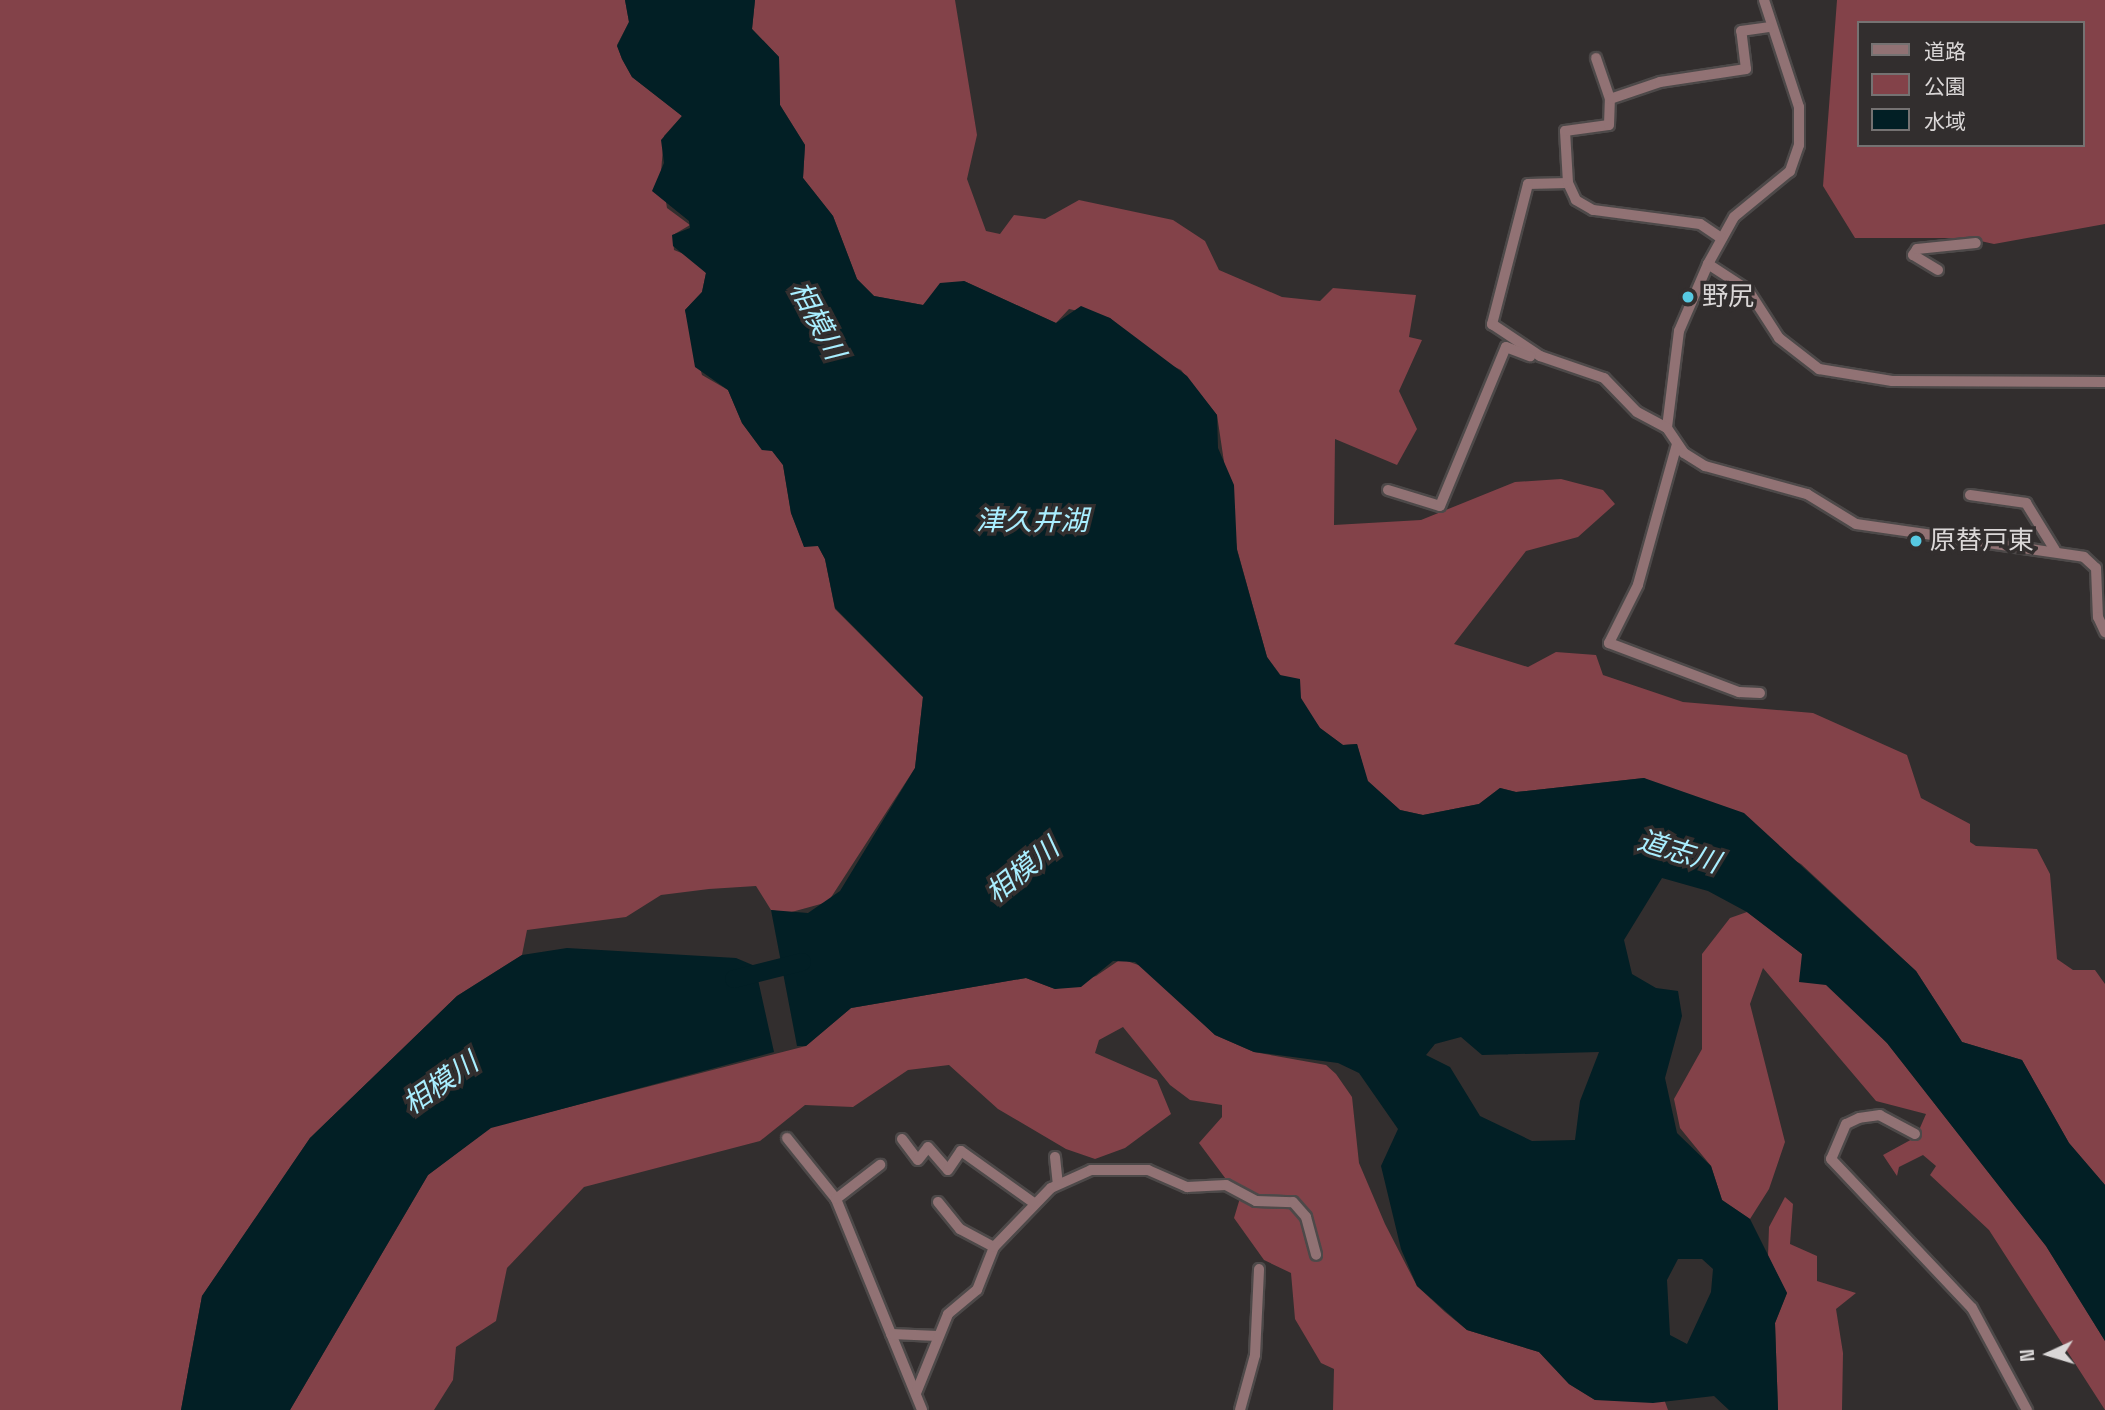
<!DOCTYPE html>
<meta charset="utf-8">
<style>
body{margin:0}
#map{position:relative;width:2105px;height:1410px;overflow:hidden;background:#322e2e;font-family:"Space Grotesk","Noto Sans JP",sans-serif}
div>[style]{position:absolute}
.green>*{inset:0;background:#834249}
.water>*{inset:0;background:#021f25}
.river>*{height:18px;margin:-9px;padding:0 9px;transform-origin:9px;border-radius:9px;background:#021f25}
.roads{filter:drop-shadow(2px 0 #4d4949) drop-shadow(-2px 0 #4d4949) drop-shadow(0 2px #4d4949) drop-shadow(0 -2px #4d4949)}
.minor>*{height:10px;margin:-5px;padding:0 5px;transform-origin:5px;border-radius:5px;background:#917274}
.dots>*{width:19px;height:19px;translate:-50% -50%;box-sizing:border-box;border:4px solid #322e2e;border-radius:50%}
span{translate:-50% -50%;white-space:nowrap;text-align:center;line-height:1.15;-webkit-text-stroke:7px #322e2e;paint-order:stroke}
.poi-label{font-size:26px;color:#dad7d7}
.left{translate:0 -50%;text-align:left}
.water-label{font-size:28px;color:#a9eeff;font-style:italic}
.legend{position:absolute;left:1857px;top:21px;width:228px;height:126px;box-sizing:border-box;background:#322e2e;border:2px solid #757272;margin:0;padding:9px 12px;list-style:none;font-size:21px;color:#dad7d7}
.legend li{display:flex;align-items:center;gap:14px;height:35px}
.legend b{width:35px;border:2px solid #757272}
.north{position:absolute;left:2014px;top:1319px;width:70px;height:70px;-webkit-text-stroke:5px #322e2e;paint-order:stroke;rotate:266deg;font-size:19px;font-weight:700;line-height:28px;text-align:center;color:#dad7d7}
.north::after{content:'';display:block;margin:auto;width:24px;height:32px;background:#dad7d7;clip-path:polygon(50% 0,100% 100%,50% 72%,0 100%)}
</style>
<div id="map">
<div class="green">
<div style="clip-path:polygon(0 0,625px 0,629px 22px,617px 45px,622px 59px,632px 77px,682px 116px,664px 136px,661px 172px,667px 208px,690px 225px,673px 235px,674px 250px,694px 258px,706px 273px,702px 292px,685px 310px,702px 375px,728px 390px,742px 423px,762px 450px,772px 450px,783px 465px,791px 513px,804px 546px,818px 546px,825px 559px,835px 609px,923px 697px,915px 768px,828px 902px,788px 913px,771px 910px,756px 886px,709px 889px,661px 895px,626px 917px,527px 930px,522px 955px,457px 996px,310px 1138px,202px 1296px,181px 1410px,0 1410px)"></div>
<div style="clip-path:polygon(755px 0,955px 0,977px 135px,967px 179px,986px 231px,1000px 234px,1014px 215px,1045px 219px,1079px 200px,1173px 220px,1205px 241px,1219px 270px,1282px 297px,1320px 301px,1333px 288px,1416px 295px,1409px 337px,1422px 340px,1399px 391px,1417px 429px,1397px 465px,1335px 439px,1334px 525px,1421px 520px,1515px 482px,1561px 479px,1603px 490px,1615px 504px,1578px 537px,1526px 551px,1454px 644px,1528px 667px,1556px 652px,1596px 655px,1603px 675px,1683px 702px,1813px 713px,1907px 755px,1921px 798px,1970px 824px,1970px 842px,1976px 846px,2037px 849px,2050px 874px,2057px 959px,2073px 970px,2095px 970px,2105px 984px,2105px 1185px,2069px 1143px,2022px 1060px,1962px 1042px,1916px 971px,1801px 864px,1644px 778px,1516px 792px,1500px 788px,1479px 804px,1423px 815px,1400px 810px,1383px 795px,1367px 781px,1357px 744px,1343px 745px,1320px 728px,1267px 657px,1237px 549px,1217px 415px,1181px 370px,1154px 357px,1110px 318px,1069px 309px,1056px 323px,964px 281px,923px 305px,874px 296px,857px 279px,833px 216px,803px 178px,805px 145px,780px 105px,779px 57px,752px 29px)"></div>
<div style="clip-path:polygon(evenodd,1837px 0,2105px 0,2105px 224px,1994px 244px,1967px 238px,1855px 238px,1823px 186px,1837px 0,1858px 23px,2082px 23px,2082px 145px,1858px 145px,1858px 23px)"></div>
<div style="clip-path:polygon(1747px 912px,1802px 954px,1887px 1043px,2046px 1246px,2105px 1341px,2105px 1410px,1989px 1230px,1930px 1175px,1936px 1166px,1923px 1155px,1899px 1167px,1897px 1176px,1883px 1155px,1916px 1137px,1926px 1114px,1876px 1101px,1763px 968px,1750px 1004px,1785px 1142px,1769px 1189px,1750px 1219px,1722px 1200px,1711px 1166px,1680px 1128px,1674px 1099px,1702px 1049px,1702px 954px,1730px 918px)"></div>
<div style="clip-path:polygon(1121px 959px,1147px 968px,1215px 1035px,1254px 1052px,1326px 1065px,1336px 1074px,1352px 1097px,1359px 1163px,1385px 1224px,1417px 1286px,1445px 1312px,1467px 1330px,1539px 1352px,1569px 1384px,1595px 1400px,1664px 1399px,1668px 1410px,1333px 1410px,1334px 1369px,1321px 1363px,1295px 1319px,1291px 1273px,1264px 1260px,1234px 1218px,1240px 1198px,1199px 1143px,1222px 1117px,1222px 1105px,1190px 1100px,1170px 1085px,1123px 1027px,1099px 1040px,1095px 1053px,1157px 1080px,1171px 1114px,1125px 1148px,1095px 1159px,1066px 1149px,998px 1109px,949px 1065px,908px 1070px,853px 1107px,805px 1105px,760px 1141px,584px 1187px,507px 1268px,496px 1321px,456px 1347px,453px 1380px,434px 1410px,290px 1410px,428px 1175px,491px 1127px,806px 1046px,851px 1008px,1026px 978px,1055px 989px,1096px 976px)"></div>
<div style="clip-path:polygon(1785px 1197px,1793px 1204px,1790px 1244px,1817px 1256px,1817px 1281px,1856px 1293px,1836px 1309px,1843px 1353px,1842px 1410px,1778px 1410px,1775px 1323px,1787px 1293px,1768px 1256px,1769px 1227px)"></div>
</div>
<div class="water">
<div style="clip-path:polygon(evenodd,625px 0,755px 0,752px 29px,779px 57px,780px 105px,805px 145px,803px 178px,833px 216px,857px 279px,874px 296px,923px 305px,940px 283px,964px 281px,1056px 323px,1081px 306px,1110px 318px,1187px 376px,1217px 415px,1218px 448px,1234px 485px,1237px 550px,1267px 657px,1280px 675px,1300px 679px,1301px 698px,1320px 728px,1343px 745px,1357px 744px,1368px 781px,1400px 810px,1423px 815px,1479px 804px,1500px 788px,1516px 792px,1644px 778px,1744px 813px,1916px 971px,1962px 1042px,2022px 1060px,2069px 1143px,2105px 1185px,2105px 1341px,2046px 1246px,1887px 1043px,1826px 985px,1799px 982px,1802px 954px,1747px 912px,1708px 891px,1662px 878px,1624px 940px,1632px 974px,1656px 988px,1678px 991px,1682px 1016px,1665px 1078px,1677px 1133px,1711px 1166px,1722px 1200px,1750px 1219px,1787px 1293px,1775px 1323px,1778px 1410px,1729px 1410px,1714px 1396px,1653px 1403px,1595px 1400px,1569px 1384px,1539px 1352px,1467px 1330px,1417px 1286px,1401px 1249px,1381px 1166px,1398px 1129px,1359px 1073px,1338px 1063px,1254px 1052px,1215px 1035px,1135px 962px,1113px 961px,1081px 987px,1055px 989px,1026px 978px,851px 1008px,806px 1046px,797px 1046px,771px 910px,808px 913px,840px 891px,915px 768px,923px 697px,835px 608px,825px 559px,818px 546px,804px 547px,791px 513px,783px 465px,772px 451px,762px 450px,742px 423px,728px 390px,695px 367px,685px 310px,702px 292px,706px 273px,673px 246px,672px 235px,690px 228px,689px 221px,652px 191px,664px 163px,661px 140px,682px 116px,632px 77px,622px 59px,617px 46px,629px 22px,625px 0,1461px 1037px,1482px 1055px,1599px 1052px,1580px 1101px,1575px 1140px,1532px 1141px,1480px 1116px,1450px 1067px,1426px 1055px,1435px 1044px,1461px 1037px,625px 0,1678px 1259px,1702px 1259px,1713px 1269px,1711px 1292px,1687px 1344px,1670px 1335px,1667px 1280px,1678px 1259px)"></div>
<div style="clip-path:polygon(567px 948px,736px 958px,755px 966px,774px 1052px,491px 1128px,428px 1175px,290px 1410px,181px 1410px,202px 1296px,310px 1138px,457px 996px,522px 955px)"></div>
</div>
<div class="river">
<div style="left:734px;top:979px;width:70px;rotate:-14deg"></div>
</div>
<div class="roads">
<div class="minor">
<div style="left:1764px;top:0;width:113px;rotate:71.9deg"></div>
<div style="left:1799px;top:107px;width:38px;rotate:90deg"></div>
<div style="left:1799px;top:145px;width:28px;rotate:109deg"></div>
<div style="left:1790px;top:171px;width:72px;rotate:140.6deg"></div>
<div style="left:1734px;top:217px;width:54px;rotate:119deg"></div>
<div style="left:1708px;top:264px;width:73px;rotate:113.4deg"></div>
<div style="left:1679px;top:331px;width:98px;rotate:97.1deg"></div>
<div style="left:1667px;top:428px;width:30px;rotate:56deg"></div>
<div style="left:1684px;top:453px;width:25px;rotate:32deg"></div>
<div style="left:1705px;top:466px;width:106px;rotate:15.4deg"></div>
<div style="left:1807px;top:494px;width:57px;rotate:31.5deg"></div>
<div style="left:1856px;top:524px;width:230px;rotate:8.2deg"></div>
<div style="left:2084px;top:557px;width:16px;rotate:43deg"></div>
<div style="left:2096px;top:568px;width:49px;rotate:87.7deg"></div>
<div style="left:2098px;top:617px;width:17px;rotate:65deg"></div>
<div style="left:1596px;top:58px;width:43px;rotate:71.1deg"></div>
<div style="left:1568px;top:183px;width:40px;rotate:178.6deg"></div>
<div style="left:1528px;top:184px;width:145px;rotate:104.4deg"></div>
<div style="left:1492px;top:324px;width:58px;rotate:33.7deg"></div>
<div style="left:1540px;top:356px;width:68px;rotate:19deg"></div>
<div style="left:1604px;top:378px;width:47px;rotate:45.9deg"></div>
<div style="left:1637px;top:412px;width:34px;rotate:28deg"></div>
<div style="left:1721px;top:238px;width:25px;rotate:-146deg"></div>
<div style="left:1700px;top:224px;width:108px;rotate:-172.5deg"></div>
<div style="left:1593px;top:210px;width:20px;rotate:-150deg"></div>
<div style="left:1576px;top:200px;width:19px;rotate:-115deg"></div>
<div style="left:1568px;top:183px;width:52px;rotate:-93.3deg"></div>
<div style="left:1565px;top:131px;width:44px;rotate:-7.8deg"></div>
<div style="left:1609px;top:125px;width:26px;rotate:-88deg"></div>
<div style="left:1610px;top:99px;width:53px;rotate:-18.8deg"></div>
<div style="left:1660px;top:82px;width:87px;rotate:-8.6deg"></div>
<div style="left:1746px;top:69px;width:38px;rotate:-97deg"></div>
<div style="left:1741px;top:31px;width:28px;rotate:-8deg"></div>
<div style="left:1708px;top:264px;width:48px;rotate:33deg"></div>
<div style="left:1748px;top:290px;width:57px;rotate:57.1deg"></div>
<div style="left:1779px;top:338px;width:51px;rotate:37.8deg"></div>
<div style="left:1819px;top:369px;width:74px;rotate:9.3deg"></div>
<div style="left:1892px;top:381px;width:213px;rotate:0.3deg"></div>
<div style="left:1938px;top:270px;width:29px;rotate:-149deg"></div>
<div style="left:1913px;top:255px;width:7px;rotate:-56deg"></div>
<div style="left:1917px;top:249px;width:59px;rotate:-5.8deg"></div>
<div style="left:1677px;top:444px;width:146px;rotate:105.5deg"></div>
<div style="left:1638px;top:585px;width:65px;rotate:116.6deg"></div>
<div style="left:1609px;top:643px;width:139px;rotate:20.7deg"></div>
<div style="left:1739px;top:692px;width:21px;rotate:3deg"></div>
<div style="left:1388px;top:490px;width:54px;rotate:17.1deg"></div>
<div style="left:1440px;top:506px;width:172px;rotate:-67.5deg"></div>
<div style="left:1506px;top:347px;width:26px;rotate:21deg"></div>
<div style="left:1970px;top:495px;width:57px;rotate:8.1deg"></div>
<div style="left:2026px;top:503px;width:55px;rotate:58.3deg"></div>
<div style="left:1915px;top:1134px;width:40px;rotate:-152deg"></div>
<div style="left:1880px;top:1115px;width:21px;rotate:172deg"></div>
<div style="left:1859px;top:1118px;width:14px;rotate:155deg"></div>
<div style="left:1846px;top:1124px;width:38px;rotate:113deg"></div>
<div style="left:1831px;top:1159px;width:205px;rotate:46.6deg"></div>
<div style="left:1972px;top:1308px;width:116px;rotate:61.7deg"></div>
<div style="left:787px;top:1138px;width:78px;rotate:51.2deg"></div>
<div style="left:836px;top:1199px;width:228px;rotate:67.8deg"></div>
<div style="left:902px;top:1139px;width:26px;rotate:53deg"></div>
<div style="left:918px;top:1160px;width:16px;rotate:-52deg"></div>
<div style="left:928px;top:1147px;width:30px;rotate:49deg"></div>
<div style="left:948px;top:1170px;width:23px;rotate:-56deg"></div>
<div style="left:961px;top:1151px;width:90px;rotate:35.5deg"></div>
<div style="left:1055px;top:1157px;width:27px;rotate:84deg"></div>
<div style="left:836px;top:1199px;width:56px;rotate:-37.7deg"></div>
<div style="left:938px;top:1202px;width:35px;rotate:51deg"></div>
<div style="left:960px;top:1229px;width:38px;rotate:28deg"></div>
<div style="left:891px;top:1334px;width:47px;rotate:2.4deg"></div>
<div style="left:916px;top:1393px;width:85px;rotate:-67.9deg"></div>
<div style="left:948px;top:1314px;width:38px;rotate:-40deg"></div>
<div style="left:977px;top:1290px;width:46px;rotate:-68.4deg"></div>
<div style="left:994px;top:1247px;width:82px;rotate:-46deg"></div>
<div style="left:1051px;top:1188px;width:44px;rotate:-24.2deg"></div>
<div style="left:1091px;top:1170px;width:57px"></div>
<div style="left:1148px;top:1170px;width:43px;rotate:23.6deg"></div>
<div style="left:1187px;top:1187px;width:39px;rotate:-3deg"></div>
<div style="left:1226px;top:1185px;width:34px;rotate:28deg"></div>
<div style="left:1256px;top:1201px;width:37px;rotate:2deg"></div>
<div style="left:1293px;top:1202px;width:20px;rotate:49deg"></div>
<div style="left:1306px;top:1217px;width:39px;rotate:75deg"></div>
<div style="left:1240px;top:1410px;width:57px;rotate:-74.7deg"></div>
<div style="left:1255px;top:1355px;width:86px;rotate:-87.3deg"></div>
</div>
</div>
<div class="dots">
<div style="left:1688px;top:297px;background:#57c9e2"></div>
<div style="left:1916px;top:541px;background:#57c9e2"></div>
</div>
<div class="poi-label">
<span class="left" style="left:1702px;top:297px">野尻</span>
<span class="left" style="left:1930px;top:541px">原替戸東</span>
</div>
<div class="water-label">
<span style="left:818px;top:320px;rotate:62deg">相模川</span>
<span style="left:1032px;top:520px">津久井湖</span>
<span style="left:1679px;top:851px;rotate:17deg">道志川</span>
<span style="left:1022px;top:870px;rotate:-39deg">相模川</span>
<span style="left:440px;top:1083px;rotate:-35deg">相模川</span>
</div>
<ul class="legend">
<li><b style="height:9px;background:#917274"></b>道路</li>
<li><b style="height:19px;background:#834249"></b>公園</li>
<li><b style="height:19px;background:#021f25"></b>水域</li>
</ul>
<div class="north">N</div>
</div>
